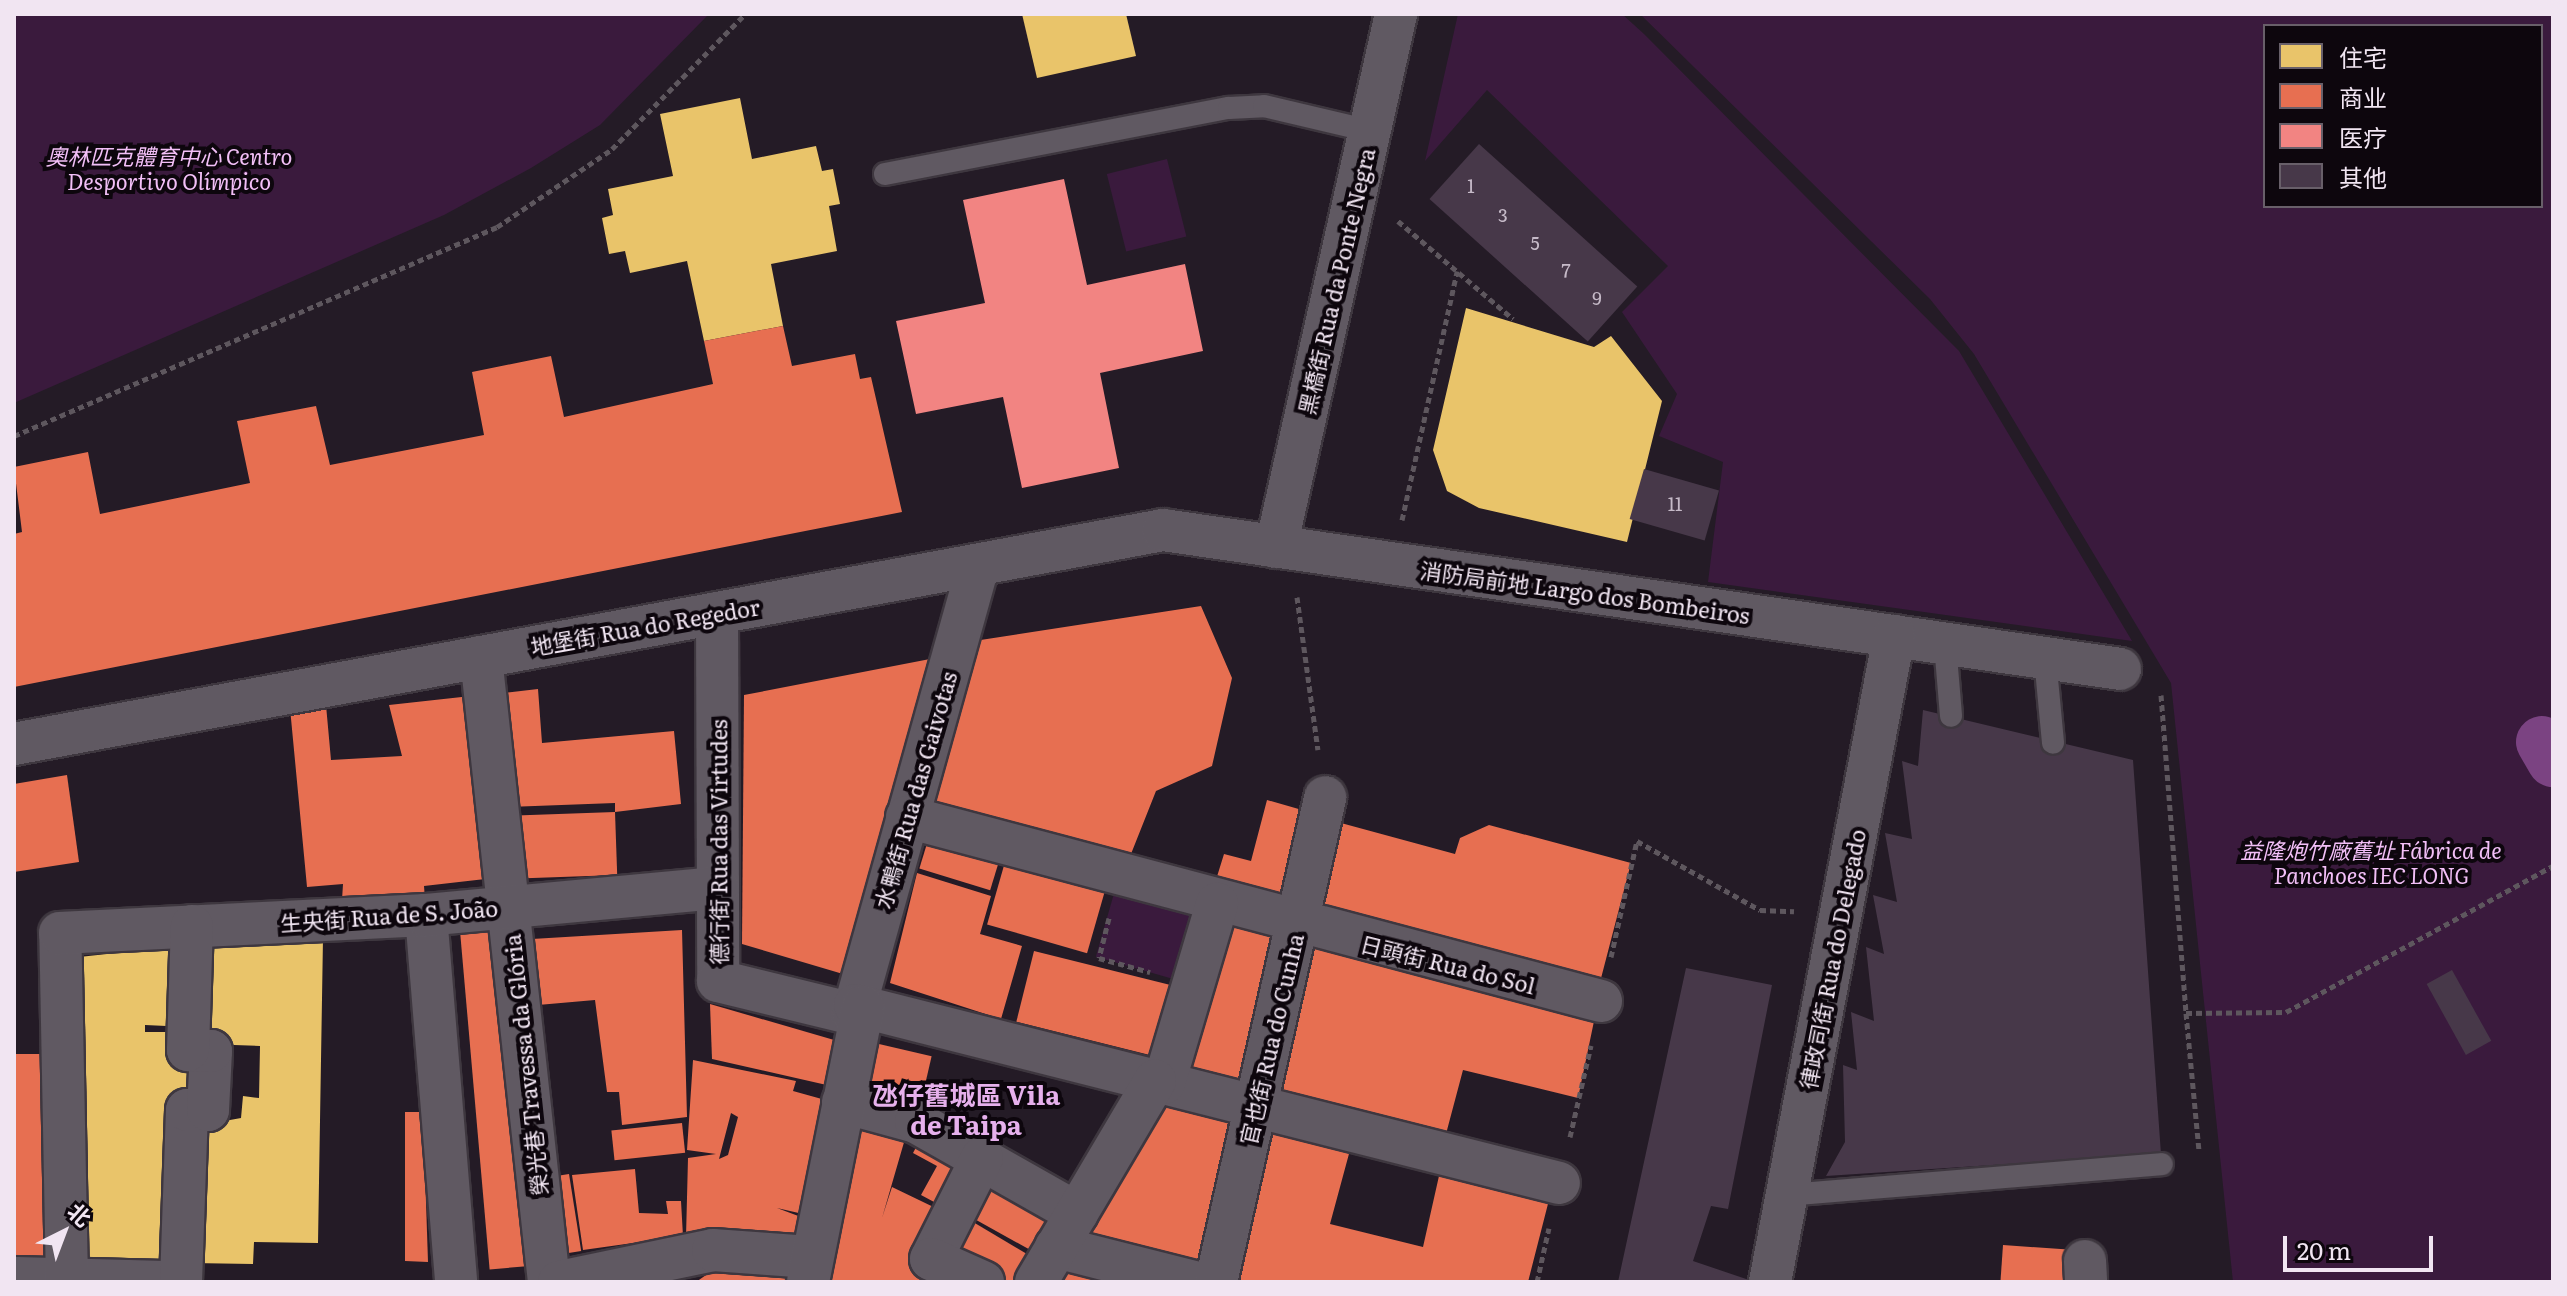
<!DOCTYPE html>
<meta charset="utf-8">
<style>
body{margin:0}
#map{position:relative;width:2567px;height:1296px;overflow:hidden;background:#241b26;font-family:Literata,"Noto Sans SC",serif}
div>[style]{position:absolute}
.green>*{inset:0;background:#3a1a3d;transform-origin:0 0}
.homes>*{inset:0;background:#e9c46a}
.shops>*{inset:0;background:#e76f51;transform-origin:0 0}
.health>*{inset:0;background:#f28482}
.canal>*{height:52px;margin:-26px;padding:0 26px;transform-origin:26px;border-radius:26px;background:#7b4382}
.building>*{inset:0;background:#473849;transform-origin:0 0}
.path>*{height:5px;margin-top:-2.5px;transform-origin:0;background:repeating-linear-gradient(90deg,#5e575e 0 6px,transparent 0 10px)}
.roads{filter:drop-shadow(2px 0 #3e373f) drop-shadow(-2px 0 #3e373f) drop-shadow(0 2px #3e373f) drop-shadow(0 -2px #3e373f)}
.lane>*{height:22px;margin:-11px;padding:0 11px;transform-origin:11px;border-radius:11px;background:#605962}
.street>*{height:42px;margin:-21px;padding:0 21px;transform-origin:21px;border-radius:21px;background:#605962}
span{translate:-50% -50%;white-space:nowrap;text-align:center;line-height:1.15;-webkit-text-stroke:8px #0d060d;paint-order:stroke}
.number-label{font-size:18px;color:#c6bac8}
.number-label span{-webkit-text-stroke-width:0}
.park-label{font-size:22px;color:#f2bff7;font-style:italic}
.street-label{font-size:22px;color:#f1e5f2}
.quarter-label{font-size:26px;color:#e6b0ec;font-weight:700}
.frame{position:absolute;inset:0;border:16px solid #f1e5f2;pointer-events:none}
.legend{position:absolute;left:2263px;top:24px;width:280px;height:184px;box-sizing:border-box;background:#0d060d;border:2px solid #685f69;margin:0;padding:10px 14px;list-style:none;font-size:24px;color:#f1e5f2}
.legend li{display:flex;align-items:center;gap:16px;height:40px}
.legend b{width:40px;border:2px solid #685f69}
.north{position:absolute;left:24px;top:1192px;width:80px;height:80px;-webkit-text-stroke:6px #0d060d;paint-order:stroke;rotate:42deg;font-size:22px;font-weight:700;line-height:32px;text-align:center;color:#f1e5f2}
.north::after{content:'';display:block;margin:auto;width:28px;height:36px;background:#f1e5f2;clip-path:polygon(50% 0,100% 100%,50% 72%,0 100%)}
.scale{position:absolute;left:2283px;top:1236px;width:150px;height:36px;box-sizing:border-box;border:4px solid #f1e5f2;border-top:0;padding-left:10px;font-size:24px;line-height:28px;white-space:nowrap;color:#f1e5f2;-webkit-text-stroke:6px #0d060d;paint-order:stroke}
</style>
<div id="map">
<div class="green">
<div style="clip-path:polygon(14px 14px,709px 14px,600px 125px,531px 168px,444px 215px,14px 403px)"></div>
<div style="clip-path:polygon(1458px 14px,1622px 14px,1644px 34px,1959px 351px,2132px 641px,1708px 582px,1723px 462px,1659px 436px,1677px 394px,1622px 312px,1668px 266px,1487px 90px,1425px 161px)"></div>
<div style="clip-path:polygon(evenodd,1640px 14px,2553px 14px,2553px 1282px,2233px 1282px,2171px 683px,1974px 354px,1930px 299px,1640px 14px,2265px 26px,2541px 26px,2541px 206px,2265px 206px,2265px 26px)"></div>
<div style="left:1167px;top:159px;width:80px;height:62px;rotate:76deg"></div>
<div style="left:1119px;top:876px;width:86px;height:84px;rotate:16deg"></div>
</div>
<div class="homes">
<div style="clip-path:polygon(1022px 14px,1126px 14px,1136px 56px,1037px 78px)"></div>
<div style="clip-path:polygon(740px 98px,752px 159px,816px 146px,822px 171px,833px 169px,840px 204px,829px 206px,837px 251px,771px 264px,783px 326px,704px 341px,687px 261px,630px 273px,625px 251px,609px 254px,602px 218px,613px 215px,608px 189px,673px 176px,660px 114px)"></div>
<div style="clip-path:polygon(1466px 308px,1594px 347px,1611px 336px,1662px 401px,1627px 542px,1479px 508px,1447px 491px,1433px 450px)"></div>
<div style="clip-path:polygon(265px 936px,323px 938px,318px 1243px,254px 1242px,253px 1264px,191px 1263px,197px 1126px,241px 1118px,243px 1096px,259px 1098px,260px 1046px,205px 1044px,203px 948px,264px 945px)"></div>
<div style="clip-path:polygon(190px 945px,188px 1027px,145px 1025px,145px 1032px,188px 1032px,202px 1063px,180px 1264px,71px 1272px,70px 958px)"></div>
</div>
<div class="shops">
<div style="clip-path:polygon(783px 326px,792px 366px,855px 354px,860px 379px,871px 377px,902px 512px,14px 687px,14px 534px,22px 532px,14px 467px,88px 452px,100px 514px,250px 483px,237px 421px,316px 406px,330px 465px,484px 435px,472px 372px,551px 356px,564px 417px,713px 384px,704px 341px)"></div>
<div style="clip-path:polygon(1201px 606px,1232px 678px,1212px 766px,1156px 791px,1129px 859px,928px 806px,974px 641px)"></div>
<div style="clip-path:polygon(930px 659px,843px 974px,742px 944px,744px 695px)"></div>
<div style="clip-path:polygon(538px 689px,542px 743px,674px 731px,681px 804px,615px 812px,615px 803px,505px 807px,496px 694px)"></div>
<div style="clip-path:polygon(480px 695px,494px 878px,424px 886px,425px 899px,342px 900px,343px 884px,307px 887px,290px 708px,326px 705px,331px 760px,402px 756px,389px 705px)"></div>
<div style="clip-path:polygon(67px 775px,79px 862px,14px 872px,14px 784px)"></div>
<div style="clip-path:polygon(1267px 800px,1316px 814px,1292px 906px,1215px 883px,1224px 854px,1251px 861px)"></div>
<div style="left:615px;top:812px;width:63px;height:106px;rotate:88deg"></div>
<div style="clip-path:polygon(1341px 823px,1455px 854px,1460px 838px,1489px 825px,1631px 863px,1599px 986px,1313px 919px)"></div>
<div style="left:929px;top:837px;width:74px;height:33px;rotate:17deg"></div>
<div style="left:1005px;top:862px;width:104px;height:65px;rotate:16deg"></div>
<div style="clip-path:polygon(917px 873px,991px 896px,980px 934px,1022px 946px,1001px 1019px,890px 983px)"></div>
<div style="left:1228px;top:908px;width:67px;height:171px;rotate:15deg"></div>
<div style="left:503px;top:929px;width:338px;height:43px;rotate:85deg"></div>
<div style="clip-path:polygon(682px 930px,687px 1117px,622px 1125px,619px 1092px,607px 1092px,595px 1000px,538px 1005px,532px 939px)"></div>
<div style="clip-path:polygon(1310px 931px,1598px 1002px,1578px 1098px,1463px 1070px,1442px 1149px,1267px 1103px)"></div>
<div style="left:1034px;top:951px;width:152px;height:73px;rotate:14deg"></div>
<div style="clip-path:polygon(710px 1004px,841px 1042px,831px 1086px,712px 1059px)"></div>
<div style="left:879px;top:1044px;width:54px;height:48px;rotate:13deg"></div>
<div style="clip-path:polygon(14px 1054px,51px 1054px,58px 1263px,14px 1266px)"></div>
<div style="clip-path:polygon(evenodd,693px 1060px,796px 1081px,793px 1091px,829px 1101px,803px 1214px,777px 1208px,801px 1217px,795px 1244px,686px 1237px,688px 1158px,716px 1154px,687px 1150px,693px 1060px,731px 1113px,738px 1117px,728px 1155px,719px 1159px,731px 1113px)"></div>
<div style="clip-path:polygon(1166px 1089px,1247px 1113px,1199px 1281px,1068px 1244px)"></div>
<div style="clip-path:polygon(405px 1112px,423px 1112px,428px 1262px,405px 1261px)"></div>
<div style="clip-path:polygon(853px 1115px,907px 1132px,882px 1218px,892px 1187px,948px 1214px,949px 1282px,817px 1282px)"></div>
<div style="clip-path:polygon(1268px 1117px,1353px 1139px,1330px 1224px,1423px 1247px,1441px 1167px,1550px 1196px,1528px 1282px,1227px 1282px)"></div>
<div style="left:682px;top:1123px;width:30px;height:71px;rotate:84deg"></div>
<div style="clip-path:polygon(922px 1136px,974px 1164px,949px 1210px,921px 1195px,937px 1166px,913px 1153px)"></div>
<div style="clip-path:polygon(635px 1169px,639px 1213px,668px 1214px,666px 1201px,681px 1201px,683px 1236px,583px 1250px,572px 1175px)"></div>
<div style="left:569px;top:1174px;width:78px;height:27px;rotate:81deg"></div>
<div style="left:986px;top:1174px;width:86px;height:45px;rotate:29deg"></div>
<div style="clip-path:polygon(963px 1216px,1037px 1260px,1023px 1282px,1002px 1282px,941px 1250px)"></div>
<div style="left:2003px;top:1245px;width:65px;height:37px;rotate:4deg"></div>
<div style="clip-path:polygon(1064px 1256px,1154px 1282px,1046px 1282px)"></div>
<div style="clip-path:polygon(781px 1264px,800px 1282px,696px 1282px,719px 1266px)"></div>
</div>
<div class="health">
<div style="clip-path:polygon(1064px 179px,1087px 285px,1185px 264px,1203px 351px,1100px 373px,1119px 468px,1022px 488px,1003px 397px,916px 414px,896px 321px,985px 303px,963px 200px)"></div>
</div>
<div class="canal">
<div style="left:2542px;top:742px;width:22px;rotate:60deg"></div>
</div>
<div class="building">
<div style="left:1479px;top:144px;width:213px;height:74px;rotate:42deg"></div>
<div style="left:1644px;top:469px;width:78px;height:52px;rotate:16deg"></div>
<div style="clip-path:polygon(1923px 710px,2133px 760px,2161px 1154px,1826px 1176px,1845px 1142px,1843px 1065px,1857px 1070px,1851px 1012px,1874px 1021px,1866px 947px,1884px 954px,1873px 895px,1897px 902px,1885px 833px,1912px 839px,1902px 761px,1918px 766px)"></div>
<div style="clip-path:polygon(1686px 968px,1772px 985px,1728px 1209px,1711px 1206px,1693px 1261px,1755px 1282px,1618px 1282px)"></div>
<div style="left:2452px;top:970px;width:81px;height:29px;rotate:61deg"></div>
</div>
<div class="path">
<div style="left:1398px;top:221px;width:151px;rotate:40.4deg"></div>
<div style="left:14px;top:436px;width:526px;rotate:-23.4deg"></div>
<div style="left:497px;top:227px;width:139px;rotate:-34.1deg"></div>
<div style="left:612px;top:149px;width:190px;rotate:-45.4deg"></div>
<div style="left:1402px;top:520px;width:255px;rotate:-77.5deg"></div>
<div style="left:1297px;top:597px;width:154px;rotate:82.2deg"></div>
<div style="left:2161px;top:695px;width:319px;rotate:85.5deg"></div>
<div style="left:2186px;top:1013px;width:100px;rotate:-0.6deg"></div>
<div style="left:2286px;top:1012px;width:304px;rotate:-28.7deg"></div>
<div style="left:1109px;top:918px;width:41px;rotate:104deg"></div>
<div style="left:1099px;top:958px;width:53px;rotate:15.4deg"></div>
<div style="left:1611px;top:957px;width:119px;rotate:-77.4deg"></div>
<div style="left:1637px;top:841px;width:141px;rotate:29.3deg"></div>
<div style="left:1760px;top:910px;width:34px;rotate:2deg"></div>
<div style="left:2186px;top:1013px;width:139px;rotate:84.6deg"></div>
<div style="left:1570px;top:1137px;width:94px;rotate:-77.1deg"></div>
<div style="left:1537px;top:1282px;width:55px;rotate:-77.5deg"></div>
</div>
<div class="roads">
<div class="lane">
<div style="left:885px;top:174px;width:350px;rotate:-10.9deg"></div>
<div style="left:1229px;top:108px;width:35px;rotate:-3deg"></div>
<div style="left:1264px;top:106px;width:109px;rotate:13.3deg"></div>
<div style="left:1945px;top:644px;width:72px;rotate:85.2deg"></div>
<div style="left:2045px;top:658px;width:85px;rotate:84.6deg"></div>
<div style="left:1787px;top:1195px;width:376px;rotate:-4.7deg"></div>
</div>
<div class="street">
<div style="left:1276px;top:547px;width:546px;rotate:-77.31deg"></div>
<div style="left:717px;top:613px;width:368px;rotate:89.8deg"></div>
<div style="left:718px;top:981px;width:139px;rotate:13.7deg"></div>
<div style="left:853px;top:1014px;width:466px;rotate:-74.4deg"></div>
<div style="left:481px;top:657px;width:629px;rotate:83.79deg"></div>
<div style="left:14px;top:744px;width:1169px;rotate:-10.55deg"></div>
<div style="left:1163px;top:530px;width:967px;rotate:8.26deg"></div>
<div style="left:907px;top:817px;width:718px;rotate:14.85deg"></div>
<div style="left:426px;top:915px;width:368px;rotate:85.3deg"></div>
<div style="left:855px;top:1005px;width:726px;rotate:14.19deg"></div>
<div style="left:1164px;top:1083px;width:187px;rotate:-73.5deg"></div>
<div style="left:843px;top:1102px;width:76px;rotate:15.3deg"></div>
<div style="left:916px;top:1122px;width:185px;rotate:29.5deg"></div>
<div style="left:982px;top:1158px;width:113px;rotate:116.8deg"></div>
<div style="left:931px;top:1259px;width:57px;rotate:23.9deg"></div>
<div style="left:1056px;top:1247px;width:142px;rotate:14.2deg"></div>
<div style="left:2085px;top:1261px;width:21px;rotate:87deg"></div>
<div style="left:14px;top:1278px;width:149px;rotate:1.5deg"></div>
<div style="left:67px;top:1282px;width:349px;rotate:-91.1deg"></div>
<div style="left:60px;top:933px;width:366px;rotate:-2.8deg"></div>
<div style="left:426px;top:915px;width:293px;rotate:-5.3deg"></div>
<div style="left:181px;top:1282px;width:172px;rotate:-88deg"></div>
<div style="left:187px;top:1110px;width:21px"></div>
<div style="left:208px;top:1110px;width:59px;rotate:-87.1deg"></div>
<div style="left:211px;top:1051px;width:23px;rotate:-178deg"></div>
<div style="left:188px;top:1050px;width:124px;rotate:-88.2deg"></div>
<div style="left:559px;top:1282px;width:157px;rotate:-11.7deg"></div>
<div style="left:713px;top:1250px;width:97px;rotate:4.1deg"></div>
<div style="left:808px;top:1282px;width:281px;rotate:-78.7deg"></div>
<div style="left:1036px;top:1282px;width:234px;rotate:-59.4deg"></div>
<div style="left:1216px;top:1282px;width:497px;rotate:-77.3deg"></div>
<div style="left:1770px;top:1282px;width:658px;rotate:-79.13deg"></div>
</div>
</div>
<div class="number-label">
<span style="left:1471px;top:186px">1</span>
<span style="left:1503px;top:215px">3</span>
<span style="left:1535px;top:243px">5</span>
<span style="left:1566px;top:270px">7</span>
<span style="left:1597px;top:298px">9</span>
<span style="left:1675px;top:504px">11</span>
</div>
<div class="park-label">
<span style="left:169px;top:168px">奧林匹克體育中心 Centro<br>Desportivo Olímpico</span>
<span style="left:2371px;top:862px">益隆炮竹廠舊址 Fábrica de<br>Panchoes IEC LONG</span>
</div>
<div class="street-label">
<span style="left:1336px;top:281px;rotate:-77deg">黑橋街 Rua da Ponte Negra</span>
<span style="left:1585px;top:592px;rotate:8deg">消防局前地 Largo dos Bombeiros</span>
<span style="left:645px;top:626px;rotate:-10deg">地堡街 Rua do Regedor</span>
<span style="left:915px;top:790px;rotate:-74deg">水鴨街 Rua das Gaivotas</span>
<span style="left:718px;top:842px;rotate:-90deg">德行街 Rua das Virtudes</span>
<span style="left:389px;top:915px;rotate:-4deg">生央街 Rua de S. João</span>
<span style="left:1832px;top:959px;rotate:-79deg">律政司街 Rua do Delegado</span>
<span style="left:1448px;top:964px;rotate:14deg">日頭街 Rua do Sol</span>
<span style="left:1271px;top:1039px;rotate:-77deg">官也街 Rua do Cunha</span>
<span style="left:525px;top:1065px;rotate:-96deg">榮光巷 Travessa da Glória</span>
</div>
<div class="quarter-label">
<span style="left:966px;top:1109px">氹仔舊城區 Vila<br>de Taipa</span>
</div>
<div class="frame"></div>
<ul class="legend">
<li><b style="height:22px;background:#e9c46a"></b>住宅</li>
<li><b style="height:22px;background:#e76f51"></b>商业</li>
<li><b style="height:22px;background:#f28482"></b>医疗</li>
<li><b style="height:22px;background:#473849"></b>其他</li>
</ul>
<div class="north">北</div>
<div class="scale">20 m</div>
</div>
